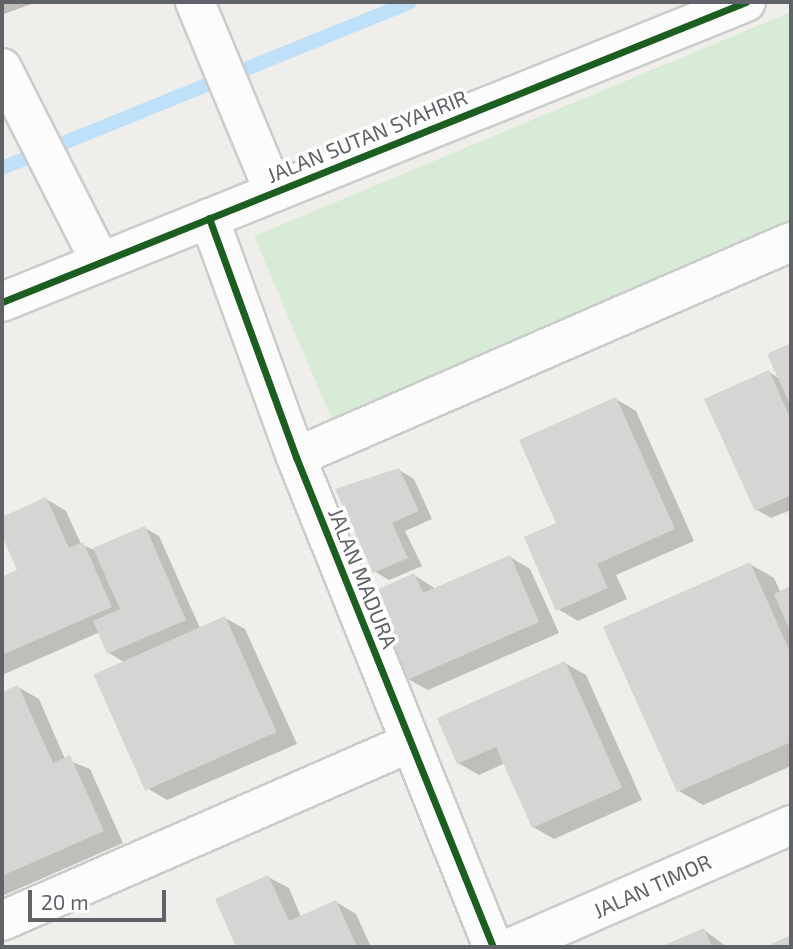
<!DOCTYPE html>
<style>
body{margin:0}
#map{position:relative;width:793px;height:949px;overflow:hidden;background:#efeeea;font-family:"Exo 2",sans-serif}
div>[style]{position:absolute}
.green>*{inset:0;background:#d8ebd6}
.shadow>*{inset:0;background:#0003}
.stream>*{height:14px;margin:-7px;padding:0 7px;transform-origin:7px;border-radius:7px;background:#bfe0f9}
.building>*{inset:0;background:#d6d5d3;transform-origin:0 0}
.roads{filter:drop-shadow(2px 0 #cbcccc) drop-shadow(-2px 0 #cbcccc) drop-shadow(0 2px #cbcccc) drop-shadow(0 -2px #cbcccc)}
.minor>*{height:38px;margin:-19px;padding:0 19px;transform-origin:19px;border-radius:19px;background:#fdfcfc}
.cycleway>*{height:7px;margin:-3.5px;padding:0 3.5px;transform-origin:3.5px;border-radius:3.5px;background:#1b5e20}
span{translate:-50% -50%;white-space:nowrap;text-align:center;line-height:1.15;-webkit-text-stroke:7px #fff;paint-order:stroke}
.street-label{font-size:21px;color:#5f6368}
.frame{position:absolute;inset:0;border:4px solid #5f6368;pointer-events:none}
.scale{position:absolute;left:28px;top:890px;width:138px;height:32px;box-sizing:border-box;border:4px solid #5f6368;border-top:0;padding-left:9px;font-size:21px;line-height:24px;white-space:nowrap;color:#5f6368;-webkit-text-stroke:5px #fff;paint-order:stroke}
</style>
<div id="map">
<div class="green">
<div style="clip-path:polygon(791px 12px,791px 236px,335px 427px,254px 236px)"></div>
</div>
<div class="shadow">
<div style="clip-path:polygon(2px 2px,37px 2px,4px 14px)"></div>
<div style="clip-path:polygon(791px 345px,791px 510px,771px 518px,757px 510px,769px 372px,780px 379px,770px 355px)"></div>
<div style="clip-path:polygon(616px 399px,636px 411px,694px 541px,616px 575px,627px 599px,578px 621px,558px 609px)"></div>
<div style="clip-path:polygon(399px 470px,414px 479px,432px 519px,405px 531px,422px 566px,389px 580px,374px 571px)"></div>
<div style="clip-path:polygon(46px 499px,66px 511px,81px 544px,94px 550px,145px 528px,159px 536px,200px 628px,225px 618px,245px 629px,297px 744px,167px 800px,147px 788px,124px 662px,109px 653px,100px 632px,2px 675px,2px 579px,20px 571px,2px 519px)"></div>
<div style="clip-path:polygon(510px 557px,530px 569px,559px 633px,428px 690px,408px 679px,414px 575px,436px 589px)"></div>
<div style="clip-path:polygon(750px 564px,774px 578px,781px 593px,791px 588px,791px 766px,703px 805px,679px 791px)"></div>
<div style="clip-path:polygon(565px 663px,586px 675px,642px 800px,554px 839px,533px 827px,505px 763px,479px 775px,458px 763px)"></div>
<div style="clip-path:polygon(18px 687px,39px 699px,65px 759px,90px 769px,123px 843px,2px 896px,2px 694px)"></div>
<div style="clip-path:polygon(268px 877px,289px 888px,301px 917px,336px 902px,356px 914px,371px 947px,238px 947px,217px 900px)"></div>
<div style="clip-path:polygon(704px 930px,727px 947px,664px 947px)"></div>
</div>
<div class="stream">
<div style="left:2px;top:168px;width:440px;rotate:-22.1deg"></div>
</div>
<div class="building">
<div style="clip-path:polygon(791px 343px,791px 407px,767px 354px)"></div>
<div style="clip-path:polygon(769px 370px,791px 420px,791px 495px,755px 511px,704px 399px)"></div>
<div style="clip-path:polygon(616px 397px,675px 529px,597px 564px,608px 588px,556px 611px,524px 537px,556px 523px,519px 440px)"></div>
<div style="clip-path:polygon(399px 468px,419px 511px,392px 523px,408px 558px,373px 573px,335px 489px)"></div>
<div style="clip-path:polygon(46px 497px,69px 548px,83px 542px,112px 607px,2px 655px,2px 577px,17px 570px,2px 536px,2px 517px)"></div>
<div style="clip-path:polygon(145px 526px,186px 620px,107px 654px,93px 621px,120px 609px,93px 548px)"></div>
<div style="clip-path:polygon(510px 555px,539px 622px,407px 680px,368px 594px,414px 573px,423px 593px)"></div>
<div style="clip-path:polygon(750px 562px,791px 654px,791px 742px,677px 792px,603px 627px)"></div>
<div style="clip-path:polygon(791px 586px,791px 633px,774px 594px)"></div>
<div style="left:225px;top:616px;width:127px;height:144px;rotate:66deg"></div>
<div style="clip-path:polygon(565px 661px,622px 788px,532px 828px,496px 747px,457px 764px,437px 718px)"></div>
<div style="clip-path:polygon(18px 685px,53px 763px,70px 755px,104px 831px,2px 876px,2px 692px)"></div>
<div style="clip-path:polygon(268px 875px,289px 921px,336px 900px,357px 947px,236px 947px,215px 899px)"></div>
<div style="clip-path:polygon(704px 928px,712px 947px,660px 947px)"></div>
<div style="clip-path:polygon(791px 935px,791px 947px,772px 947px,771px 944px)"></div>
</div>
<div class="roads">
<div class="minor">
<div style="left:195px;top:2px;width:206px;rotate:67.4deg"></div>
<div style="left:2px;top:68px;width:216px;rotate:63.1deg"></div>
<div style="left:209px;top:218px;width:254px;rotate:70deg"></div>
<div style="left:296px;top:457px;width:528px;rotate:68.1deg"></div>
<div style="left:2px;top:302px;width:802px;rotate:-21.96deg"></div>
<div style="left:296px;top:457px;width:540px;rotate:-23.48deg"></div>
<div style="left:2px;top:921px;width:444px;rotate:-23.6deg"></div>
<div style="left:512px;top:947px;width:305px;rotate:-23.6deg"></div>
</div>
</div>
<div class="cycleway">
<div style="left:209px;top:218px;width:254px;rotate:70deg"></div>
<div style="left:296px;top:457px;width:528px;rotate:68.1deg"></div>
<div style="left:2px;top:302px;width:802px;rotate:-21.96deg"></div>
</div>
<div class="street-label">
<span style="left:367px;top:136px;rotate:-22deg">JALAN SUTAN SYAHRIR</span>
<span style="left:363px;top:578px;rotate:68deg">JALAN MADURA</span>
<span style="left:652px;top:886px;rotate:-24deg">JALAN TIMOR</span>
</div>
<div class="frame"></div>
<div class="scale">20 m</div>
</div>
